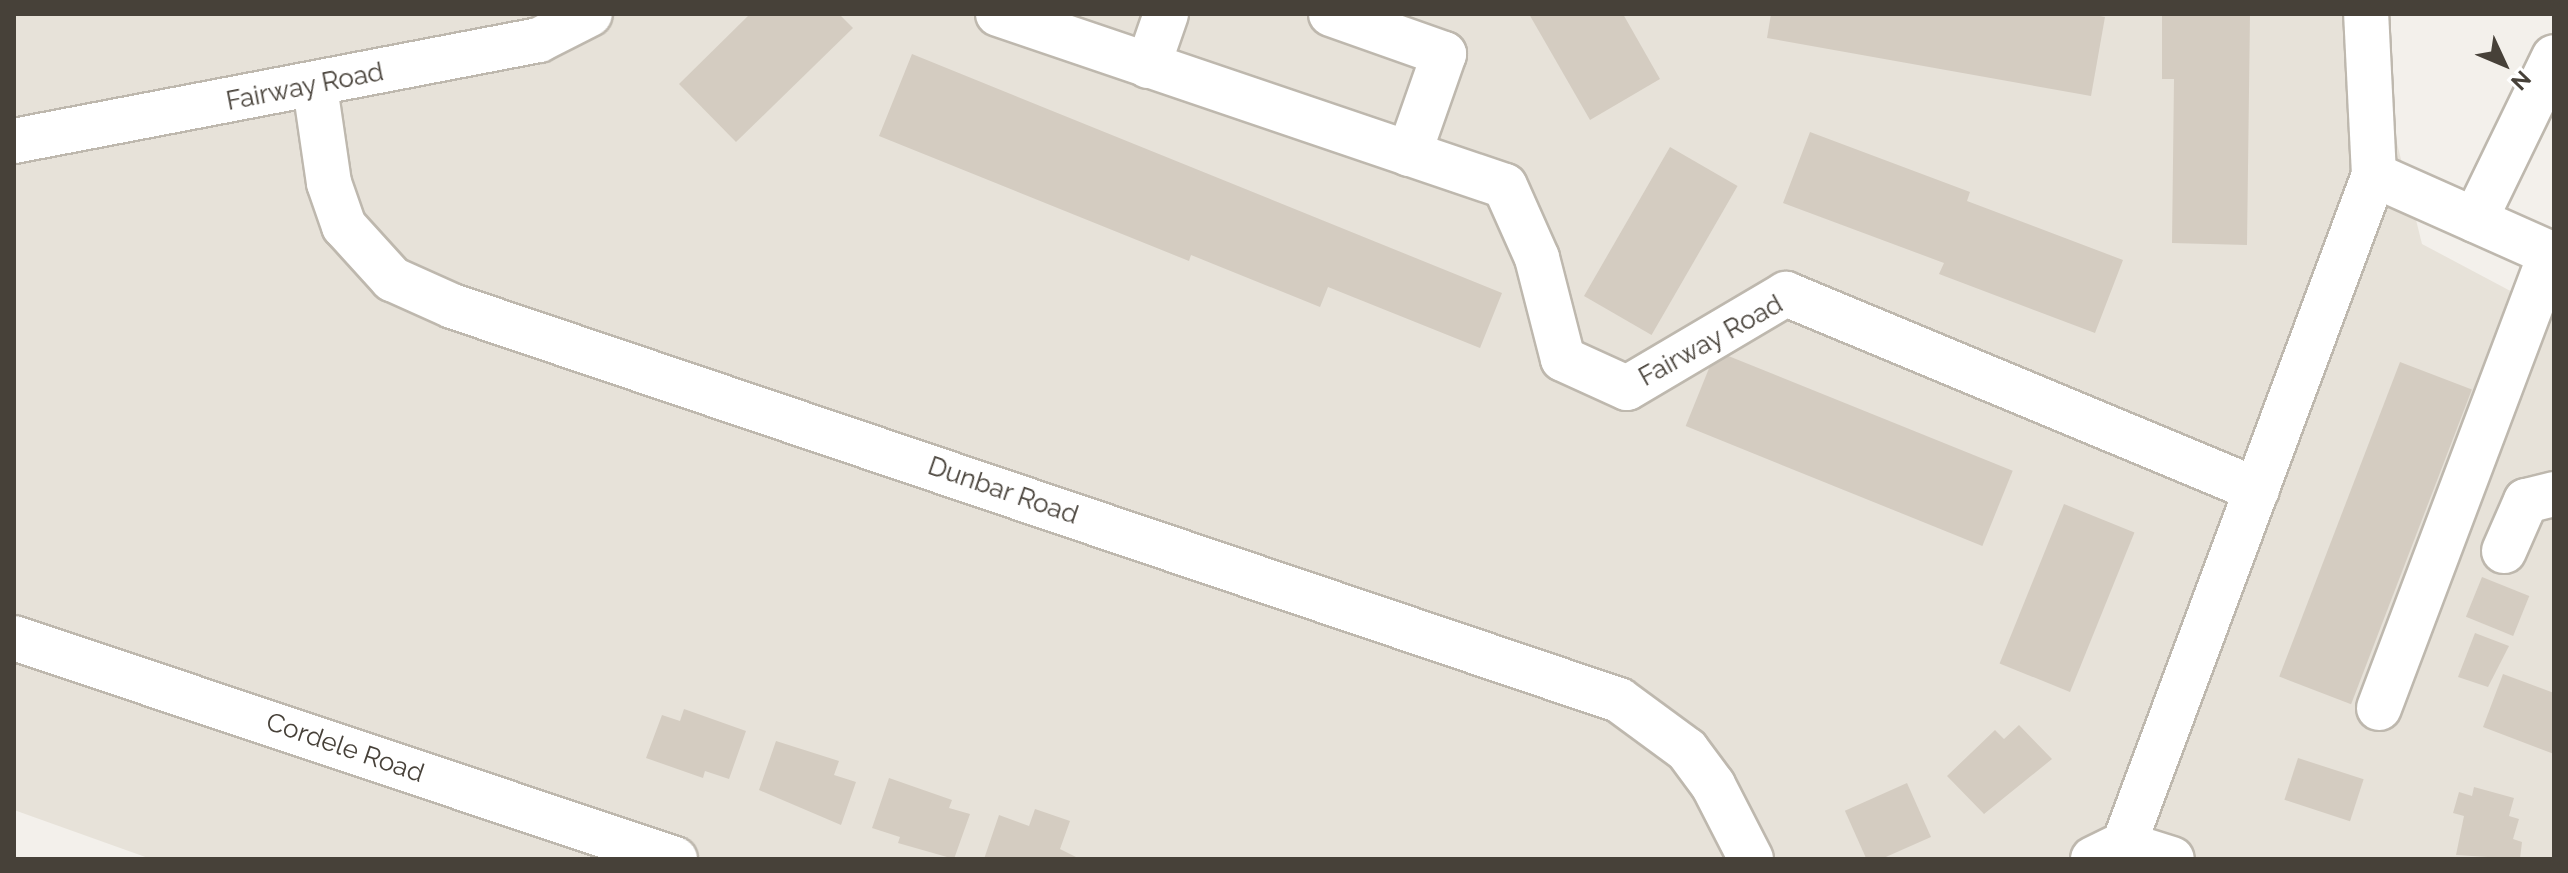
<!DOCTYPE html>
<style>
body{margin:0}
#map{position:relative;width:2568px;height:873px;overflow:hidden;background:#f3f0eb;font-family:Raleway,sans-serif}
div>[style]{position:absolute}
.residential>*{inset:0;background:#e7e2d9}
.building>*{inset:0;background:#d4ccc1;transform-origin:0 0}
.roads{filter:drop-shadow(2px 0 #beb8ae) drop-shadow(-2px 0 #beb8ae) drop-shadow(0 2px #beb8ae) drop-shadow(0 -2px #beb8ae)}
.minor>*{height:44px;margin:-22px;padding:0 22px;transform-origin:22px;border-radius:22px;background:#fff}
span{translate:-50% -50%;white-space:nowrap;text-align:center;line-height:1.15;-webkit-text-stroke:7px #fff;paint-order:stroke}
.street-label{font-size:26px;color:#474139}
.frame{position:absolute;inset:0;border:16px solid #474139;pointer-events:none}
.north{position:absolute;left:2464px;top:24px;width:80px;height:80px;-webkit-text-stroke:6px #fff;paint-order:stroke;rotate:134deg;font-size:22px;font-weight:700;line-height:32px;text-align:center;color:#474139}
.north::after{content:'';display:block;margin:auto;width:28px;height:36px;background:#474139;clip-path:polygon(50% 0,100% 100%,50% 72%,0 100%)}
</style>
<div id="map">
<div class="residential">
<div style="clip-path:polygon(14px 14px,2365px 14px,2422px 244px,2554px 314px,2554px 859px,151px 859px,14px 810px)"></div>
</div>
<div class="building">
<div style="clip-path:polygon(750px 14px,839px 14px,853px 28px,736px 142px,679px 84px)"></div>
<div style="clip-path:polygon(1529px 14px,1623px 14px,1660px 79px,1590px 120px)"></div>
<div style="clip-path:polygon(1771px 14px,2090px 14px,2105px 17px,2091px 96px,1767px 38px)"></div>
<div style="clip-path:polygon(2162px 14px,2250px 14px,2247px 245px,2172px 243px,2174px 79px,2162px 79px)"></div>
<div style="clip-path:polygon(912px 54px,1502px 293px,1480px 348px,1328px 287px,1320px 307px,1191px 255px,1189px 261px,879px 136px)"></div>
<div style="clip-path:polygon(1810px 132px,1970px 192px,1967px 201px,2123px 260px,2095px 333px,1939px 274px,1944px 263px,1783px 203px)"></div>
<div style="left:1670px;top:147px;width:78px;height:172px;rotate:30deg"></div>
<div style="left:1716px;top:351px;width:320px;height:81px;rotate:22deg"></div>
<div style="left:2400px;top:362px;width:77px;height:337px;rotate:21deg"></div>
<div style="left:2064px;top:504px;width:76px;height:172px;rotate:22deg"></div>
<div style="left:2482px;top:577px;width:51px;height:43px;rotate:22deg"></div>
<div style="clip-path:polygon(2475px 633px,2509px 646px,2488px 687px,2458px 677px)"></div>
<div style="clip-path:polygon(2503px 674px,2554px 693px,2554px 754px,2483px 727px)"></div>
<div style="clip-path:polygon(684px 709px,746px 731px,729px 779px,705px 771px,703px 778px,646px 758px,662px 715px,680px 721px)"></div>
<div style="clip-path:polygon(2019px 725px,2052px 759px,1984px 814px,1947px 776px,1995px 730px,2004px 739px)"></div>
<div style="clip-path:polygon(776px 741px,839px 761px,834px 775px,856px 782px,841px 825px,759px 790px)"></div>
<div style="left:2298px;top:758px;width:69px;height:44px;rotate:18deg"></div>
<div style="clip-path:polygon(889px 778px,952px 800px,949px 808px,970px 814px,954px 859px,898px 843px,900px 837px,872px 828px)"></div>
<div style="left:1907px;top:783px;width:59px;height:68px;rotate:66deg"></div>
<div style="clip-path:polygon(2474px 787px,2514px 798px,2509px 816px,2519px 819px,2513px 839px,2522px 842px,2520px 859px,2456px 855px,2464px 816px,2453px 813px,2459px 792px,2472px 796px)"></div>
<div style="clip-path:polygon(1035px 809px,1070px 821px,1060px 849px,1080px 859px,984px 859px,999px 815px,1029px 826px)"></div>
</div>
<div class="roads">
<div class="minor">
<div style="left:998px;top:14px;width:535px;rotate:18.74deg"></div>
<div style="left:1505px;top:186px;width:79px;rotate:66deg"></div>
<div style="left:1537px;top:258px;width:104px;rotate:75.6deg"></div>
<div style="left:1563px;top:359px;width:70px;rotate:24.4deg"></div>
<div style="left:1627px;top:388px;width:185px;rotate:-30.6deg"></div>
<div style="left:1786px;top:294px;width:510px;rotate:22.59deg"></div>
<div style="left:1331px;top:14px;width:120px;rotate:19.5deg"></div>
<div style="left:1444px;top:54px;width:106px;rotate:109.3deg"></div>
<div style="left:1148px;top:66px;width:55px;rotate:-70.9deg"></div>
<div style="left:315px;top:87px;width:97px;rotate:81.7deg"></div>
<div style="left:329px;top:183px;width:46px;rotate:70.8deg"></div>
<div style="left:344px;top:226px;width:72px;rotate:47.8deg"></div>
<div style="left:392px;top:279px;width:66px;rotate:24.2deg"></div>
<div style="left:452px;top:306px;width:1232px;rotate:18.66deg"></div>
<div style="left:1619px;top:700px;width:84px;rotate:36.3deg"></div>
<div style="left:1687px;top:750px;width:44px;rotate:53.4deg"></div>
<div style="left:1713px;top:785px;width:83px;rotate:62.8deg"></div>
<div style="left:14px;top:141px;width:535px;rotate:-10.89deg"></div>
<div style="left:539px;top:40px;width:57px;rotate:-27deg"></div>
<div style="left:2374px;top:175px;width:197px;rotate:24deg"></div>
<div style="left:2475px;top:220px;width:181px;rotate:-64.1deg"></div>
<div style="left:2504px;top:551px;width:55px;rotate:-66.3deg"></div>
<div style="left:2526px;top:501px;width:29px;rotate:-14deg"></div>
<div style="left:14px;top:638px;width:697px;rotate:18.49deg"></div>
<div style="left:2379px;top:708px;width:485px;rotate:-69.3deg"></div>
<div style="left:2124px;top:844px;width:714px;rotate:-69.51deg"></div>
<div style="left:2374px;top:175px;width:161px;rotate:-92.8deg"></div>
<div style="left:2093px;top:859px;width:34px;rotate:-26deg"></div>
<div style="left:2124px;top:844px;width:50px;rotate:17.4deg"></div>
</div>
</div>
<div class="street-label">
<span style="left:305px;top:87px;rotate:-11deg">Fairway Road</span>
<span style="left:1711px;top:341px;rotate:-29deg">Fairway Road</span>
<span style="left:1003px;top:491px;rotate:19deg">Dunbar Road</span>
<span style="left:345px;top:748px;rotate:19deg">Cordele Road</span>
</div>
<div class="frame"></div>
<div class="north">N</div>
</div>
